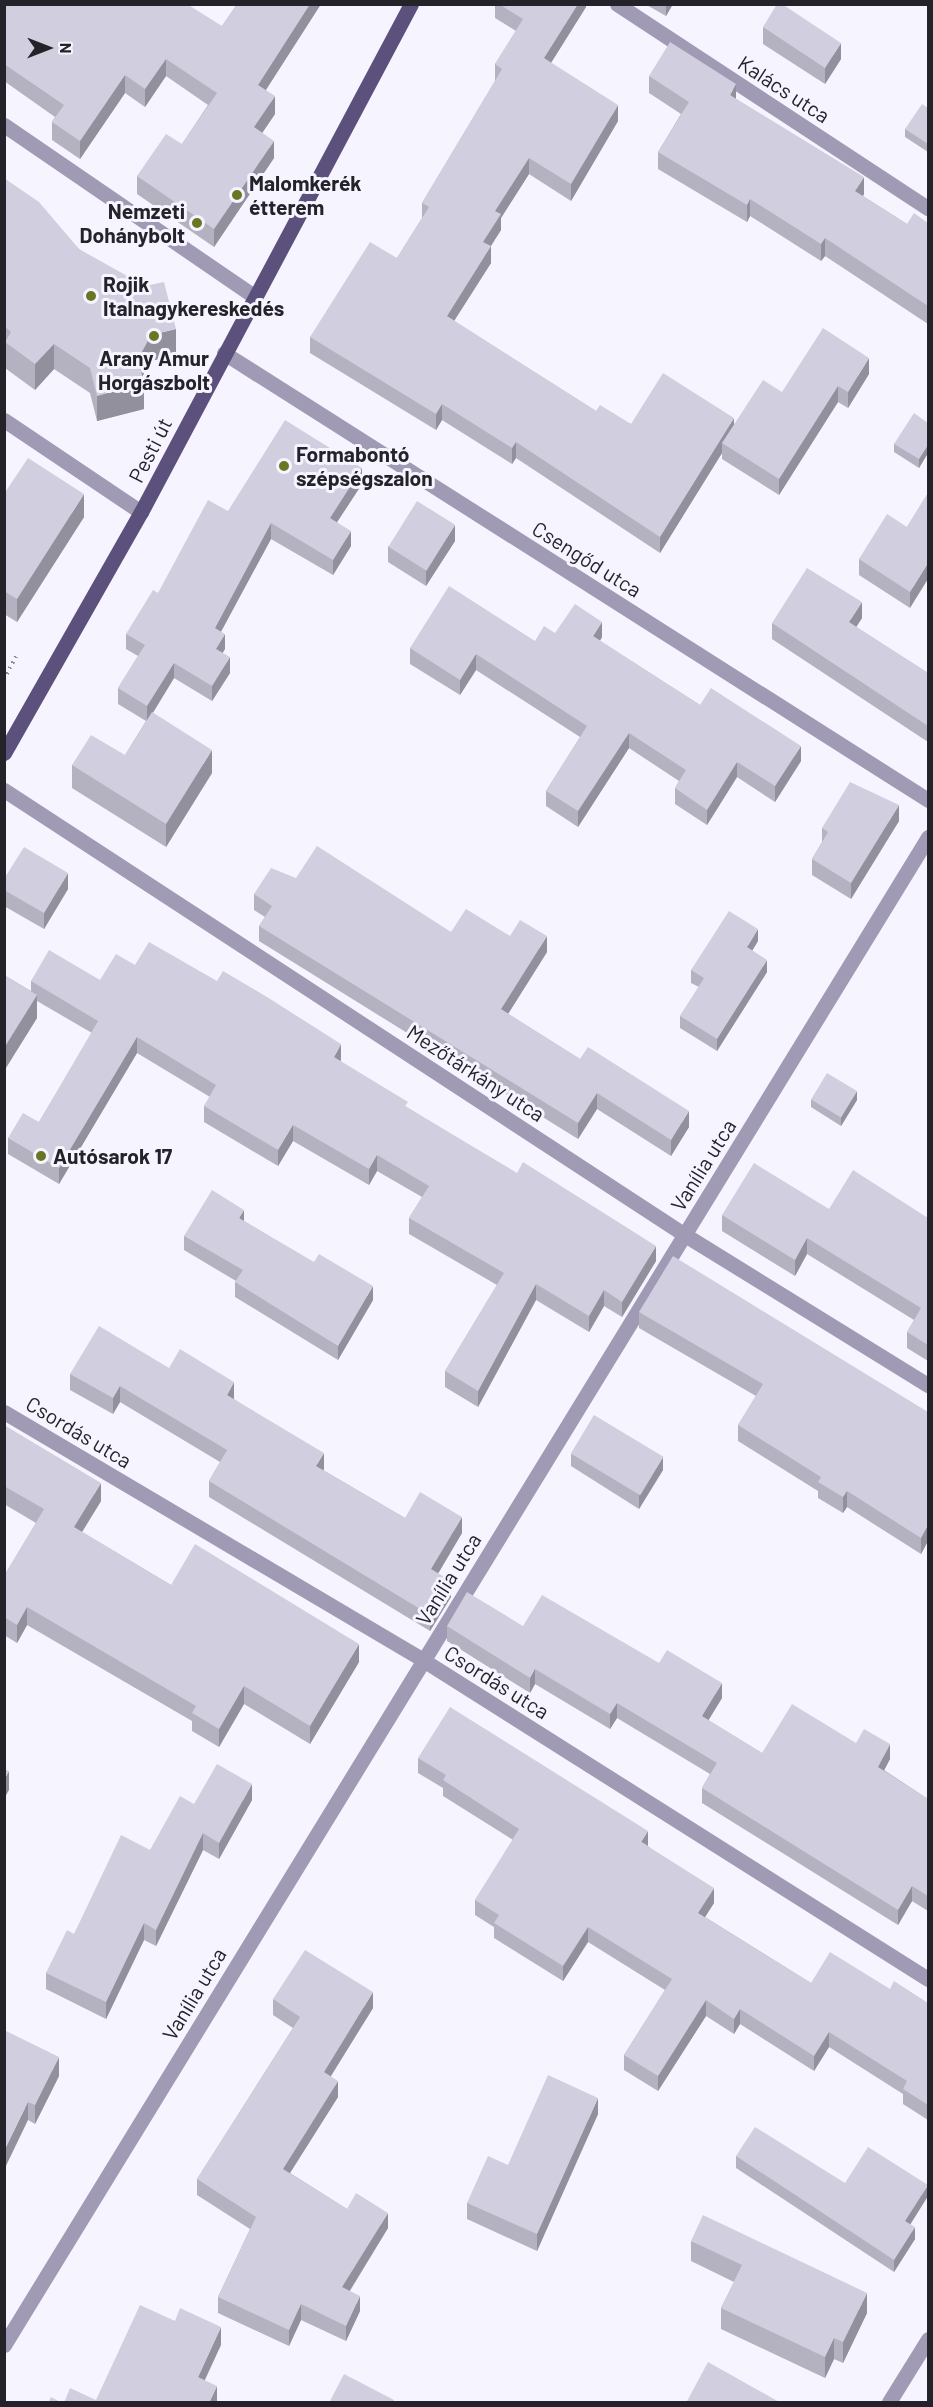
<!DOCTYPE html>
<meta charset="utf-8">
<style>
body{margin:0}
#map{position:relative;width:933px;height:2407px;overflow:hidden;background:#f6f4ff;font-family:Barlow,sans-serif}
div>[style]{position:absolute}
.path>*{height:4px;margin-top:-2px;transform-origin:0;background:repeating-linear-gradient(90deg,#8f8d96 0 1.5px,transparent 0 6px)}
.minor>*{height:15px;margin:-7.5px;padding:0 7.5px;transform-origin:7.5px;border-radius:7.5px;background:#a09ab5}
.primary>*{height:15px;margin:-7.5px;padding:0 7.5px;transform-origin:7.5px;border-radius:7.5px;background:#5c507d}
.wall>*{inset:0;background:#b4b1c1}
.shaded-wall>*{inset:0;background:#92909d}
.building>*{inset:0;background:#d1cee0;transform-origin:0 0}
.dots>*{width:16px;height:16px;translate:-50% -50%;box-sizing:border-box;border:3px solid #f6f4ff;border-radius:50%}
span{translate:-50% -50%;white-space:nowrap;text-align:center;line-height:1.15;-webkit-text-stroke:6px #f6f4ff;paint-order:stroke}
.street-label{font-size:21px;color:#25232a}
.poi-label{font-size:21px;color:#25232a;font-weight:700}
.left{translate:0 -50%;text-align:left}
.right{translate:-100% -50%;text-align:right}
.frame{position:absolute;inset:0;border:6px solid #25232a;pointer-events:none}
.north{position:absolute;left:18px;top:18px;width:60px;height:60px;-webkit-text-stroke:4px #f6f4ff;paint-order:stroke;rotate:90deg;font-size:16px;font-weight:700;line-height:24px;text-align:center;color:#25232a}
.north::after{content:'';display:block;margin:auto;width:21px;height:27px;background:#25232a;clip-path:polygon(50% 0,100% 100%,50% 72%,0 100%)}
</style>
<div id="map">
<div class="path">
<div style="left:4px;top:679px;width:27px;rotate:-62deg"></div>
</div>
<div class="minor">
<div style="left:617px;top:4px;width:372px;rotate:33.3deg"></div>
<div style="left:4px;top:125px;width:304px;rotate:34.4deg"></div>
<div style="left:224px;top:353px;width:834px;rotate:32.41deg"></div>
<div style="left:4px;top:420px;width:165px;rotate:33.9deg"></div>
<div style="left:4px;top:790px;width:814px;rotate:33.16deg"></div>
<div style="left:685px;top:1235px;width:286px;rotate:31.7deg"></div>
<div style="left:4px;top:1412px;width:487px;rotate:30.6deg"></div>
<div style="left:423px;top:1660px;width:597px;rotate:32.28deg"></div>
<div style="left:4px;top:2345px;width:1769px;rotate:-58.5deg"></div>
<div style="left:889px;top:2402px;width:74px;rotate:-58.2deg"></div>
</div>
<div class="primary">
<div style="left:4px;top:753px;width:277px;rotate:-60.4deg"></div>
<div style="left:141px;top:512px;width:575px;rotate:-62.01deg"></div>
</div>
<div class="wall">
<div style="clip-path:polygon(4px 4px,222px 26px,237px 4px,321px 4px,266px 90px,275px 114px,262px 133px,274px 158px,214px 247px,137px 194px,137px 176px,182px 144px,208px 105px,166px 76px,145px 107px,125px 93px,80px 159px,52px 140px,52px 122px,55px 117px,4px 81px)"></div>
<div style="clip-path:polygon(495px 4px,586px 4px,586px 7px,551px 63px,618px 121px,571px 201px,529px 174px,501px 218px,501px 230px,491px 246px,491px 263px,454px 321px,596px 411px,631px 424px,734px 424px,782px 392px,869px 374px,848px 408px,838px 402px,779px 495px,722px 459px,722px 453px,660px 553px,516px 458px,512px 464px,442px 420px,436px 430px,310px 353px,310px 337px,397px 258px,422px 218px,422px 203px,495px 81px,495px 64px,516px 31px,495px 18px)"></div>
<div style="clip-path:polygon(645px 4px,673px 4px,666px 16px)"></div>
<div style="clip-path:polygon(763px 27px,841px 59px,825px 84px,763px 44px)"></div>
<div style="clip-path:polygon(649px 76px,736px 99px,864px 194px,863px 196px,907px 224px,928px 223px,928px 324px,825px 256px,821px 261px,750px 216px,747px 222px,658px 169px,658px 152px,681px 114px,649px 93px)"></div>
<div style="clip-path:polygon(928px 108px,928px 152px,905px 137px,905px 129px)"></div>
<div style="clip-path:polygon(4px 178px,79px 249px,176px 355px,151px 361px,142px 377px,144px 409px,97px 421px,90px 393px,54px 369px,35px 390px,5px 368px)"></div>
<div style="clip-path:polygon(928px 423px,928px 453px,919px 468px,894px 452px,894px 444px)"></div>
<div style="clip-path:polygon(362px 484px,337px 522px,351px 546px,333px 575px,271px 539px,221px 631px,225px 649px,222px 653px,230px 673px,212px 701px,174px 678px,153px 713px,212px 773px,166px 847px,72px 788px,72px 765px,125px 755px,146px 721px,118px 704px,118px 688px,138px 656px,126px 649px,126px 634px,158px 593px,228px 511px)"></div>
<div style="clip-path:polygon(928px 493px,910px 608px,859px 575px,859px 559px,907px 527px)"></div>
<div style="clip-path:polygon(4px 494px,84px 517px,17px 622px,4px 614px)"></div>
<div style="clip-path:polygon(455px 541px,426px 586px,388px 562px,388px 546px)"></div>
<div style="clip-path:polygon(862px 618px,856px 627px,928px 673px,928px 742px,772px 639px,772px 623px)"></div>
<div style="clip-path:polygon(555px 633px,602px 637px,600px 641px,700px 705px,801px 761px,775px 802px,737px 777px,707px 825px,675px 804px,675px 788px,679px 781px,629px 748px,578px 827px,546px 806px,546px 791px,580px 737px,476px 670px,460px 695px,410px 664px,410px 648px,535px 641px)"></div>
<div style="clip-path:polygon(899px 821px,851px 899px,812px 875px,812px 859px,822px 842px,822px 828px)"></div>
<div style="clip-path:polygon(296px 878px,451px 932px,510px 936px,547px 952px,508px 1014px,580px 1059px,689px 1127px,671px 1156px,597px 1109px,578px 1139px,259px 941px,259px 926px,265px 917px,254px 910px,254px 894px)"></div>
<div style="clip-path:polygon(4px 879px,68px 889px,44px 929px,4px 906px)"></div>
<div style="clip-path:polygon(758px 941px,752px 951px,767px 972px,717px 1051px,680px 1028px,680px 1016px,699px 987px,691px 983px,691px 970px)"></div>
<div style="clip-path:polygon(135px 965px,341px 1060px,340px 1061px,408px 1108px,656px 1261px,622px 1317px,604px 1306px,589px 1332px,536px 1300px,478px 1407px,445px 1387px,445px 1371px,497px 1285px,409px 1234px,409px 1218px,422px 1197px,377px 1171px,369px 1185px,293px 1141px,278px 1166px,204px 1122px,204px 1106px,210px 1097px,137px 1053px,59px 1184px,8px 1154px,8px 1138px,39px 1122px,92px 1033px,37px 1001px,37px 1018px,4px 1071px,4px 975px,31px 991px,31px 981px,100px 980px)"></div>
<div style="clip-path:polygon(811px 1099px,857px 1100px,841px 1126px,811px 1107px)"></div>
<div style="clip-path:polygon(829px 1209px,928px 1218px,928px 1361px,907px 1348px,907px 1332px,914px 1320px,807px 1254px,795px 1276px,722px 1231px,722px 1215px)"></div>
<div style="clip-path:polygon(244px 1221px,373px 1300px,338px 1360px,235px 1297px,235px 1282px,236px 1281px,184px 1250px,184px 1236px)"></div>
<div style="clip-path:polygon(639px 1312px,928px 1412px,928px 1541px,921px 1554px,847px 1507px,843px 1513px,818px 1498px,818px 1491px,738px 1441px,738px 1425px,756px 1396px,639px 1328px)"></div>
<div style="clip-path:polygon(169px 1368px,234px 1398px,234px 1399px,324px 1469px,323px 1470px,405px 1518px,462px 1533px,438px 1574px,451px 1597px,430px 1631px,209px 1497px,209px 1481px,220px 1462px,120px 1402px,113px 1414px,70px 1390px,70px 1374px)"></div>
<div style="clip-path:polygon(4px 1425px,101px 1501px,82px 1532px,171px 1585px,359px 1662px,310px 1744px,244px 1704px,219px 1747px,192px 1731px,192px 1721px,27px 1625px,17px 1643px,4px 1635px,4px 1576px,36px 1523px,4px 1504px)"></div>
<div style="clip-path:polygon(571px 1454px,663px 1470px,639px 1509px,571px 1466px)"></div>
<div style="clip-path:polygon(447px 1626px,523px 1626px,659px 1663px,722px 1698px,708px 1720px,762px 1753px,856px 1743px,890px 1759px,884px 1770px,928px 1799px,928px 1911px,912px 1901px,898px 1925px,702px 1803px,702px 1788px,710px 1774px,617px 1718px,610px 1729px,535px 1684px,530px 1693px,447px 1641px)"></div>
<div style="clip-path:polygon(418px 1758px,648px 1846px,714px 1903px,705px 1917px,811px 1983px,890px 1989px,928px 2003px,928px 2120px,903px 2104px,903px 2094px,829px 2047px,814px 2071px,740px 2024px,734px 2034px,706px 2016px,658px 2091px,624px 2070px,624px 2055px,665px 1990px,588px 1942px,563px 1981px,494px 1938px,494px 1927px,475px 1915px,475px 1900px,513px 1840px,443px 1796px,443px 1788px,418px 1773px)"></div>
<div style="clip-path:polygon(252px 1800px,219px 1859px,203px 1850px,156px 1946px,144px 1940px,106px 2019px,46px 1989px,46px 1973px,74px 1934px,150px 1850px,194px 1804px)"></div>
<div style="clip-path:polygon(273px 1999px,373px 2008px,331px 2076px,338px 2097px,290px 2173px,347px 2209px,388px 2228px,350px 2291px,360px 2311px,346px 2341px,301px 2320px,289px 2346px,218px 2313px,218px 2297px,250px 2229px,197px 2195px,197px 2179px,293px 2028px,273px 2015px)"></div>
<div style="clip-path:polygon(4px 2030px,59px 2076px,35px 2124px,28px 2120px)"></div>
<div style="clip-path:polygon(598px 2114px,537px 2251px,467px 2219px,467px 2203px,508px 2165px)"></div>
<div style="clip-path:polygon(736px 2156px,845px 2183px,928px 2196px,910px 2224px,915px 2239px,894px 2272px,736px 2168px)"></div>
<div style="clip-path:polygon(691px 2241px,867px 2313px,843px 2363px,834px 2359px,825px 2378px,721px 2329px,721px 2308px,734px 2282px,691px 2261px)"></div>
</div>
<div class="shaded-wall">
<div style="clip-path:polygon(310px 4px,321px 4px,258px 102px,258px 85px)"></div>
<div style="clip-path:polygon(578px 4px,586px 4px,586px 7px,544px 74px,544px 58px)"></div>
<div style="clip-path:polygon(666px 4px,673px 4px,666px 16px)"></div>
<div style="clip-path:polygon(841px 43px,841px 59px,825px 84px,825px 68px)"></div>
<div style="clip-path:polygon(166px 59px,166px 76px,145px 107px,145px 89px)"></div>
<div style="clip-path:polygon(125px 75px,125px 93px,80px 159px,80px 141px)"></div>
<div style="clip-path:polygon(736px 84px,736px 101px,730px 95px)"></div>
<div style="clip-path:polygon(275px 96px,275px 114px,254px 145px,254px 127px)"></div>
<div style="clip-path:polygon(618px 105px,618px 121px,571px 201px,571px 184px)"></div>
<div style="clip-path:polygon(274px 141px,274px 158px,214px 247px,214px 229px)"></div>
<div style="clip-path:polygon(529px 158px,529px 174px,501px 218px,501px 230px,483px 258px,483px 242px,495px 211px)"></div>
<div style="clip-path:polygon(864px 177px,864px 194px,855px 208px,855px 191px)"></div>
<div style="clip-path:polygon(750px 199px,750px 216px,747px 222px,747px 205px)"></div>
<div style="clip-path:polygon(825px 238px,825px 256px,821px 261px,821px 244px)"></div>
<div style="clip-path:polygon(491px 246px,491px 263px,447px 332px,447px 316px)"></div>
<div style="clip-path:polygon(176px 329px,176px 355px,151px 361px,138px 384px,138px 359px,151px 335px)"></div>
<div style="clip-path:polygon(54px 344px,54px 369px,35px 390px,35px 364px)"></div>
<div style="clip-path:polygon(869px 358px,869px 374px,848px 408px,848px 392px)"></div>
<div style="clip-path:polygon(144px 383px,144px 409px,97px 421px,97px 396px)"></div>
<div style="clip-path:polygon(838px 386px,838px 402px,779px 495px,779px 479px)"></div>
<div style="clip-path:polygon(442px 404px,442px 420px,436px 430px,436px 414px)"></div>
<div style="clip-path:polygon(734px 418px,734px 434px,722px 443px,722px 453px,660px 553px,660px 537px)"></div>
<div style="clip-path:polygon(516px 442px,516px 458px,512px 464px,512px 448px)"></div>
<div style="clip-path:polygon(928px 445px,928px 453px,919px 468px,919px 459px)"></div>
<div style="clip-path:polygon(362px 468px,362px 484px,330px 533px,330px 518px)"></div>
<div style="clip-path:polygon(84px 494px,84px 517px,17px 622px,17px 599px)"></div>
<div style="clip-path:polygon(271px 523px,271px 539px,215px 643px,215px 628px)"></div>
<div style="clip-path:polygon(455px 525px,455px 541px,426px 586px,426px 570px)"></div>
<div style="clip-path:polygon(351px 531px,351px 546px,333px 575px,333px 560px)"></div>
<div style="clip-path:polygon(928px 563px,928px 579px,910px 608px,910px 592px)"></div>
<div style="clip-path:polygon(862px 602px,862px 618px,849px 638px,849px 622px)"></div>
<div style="clip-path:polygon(602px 622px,602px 637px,593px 652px,593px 636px)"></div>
<div style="clip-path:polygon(225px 634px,225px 649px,216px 664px,216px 649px)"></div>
<div style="clip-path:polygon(476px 654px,476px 670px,460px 695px,460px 680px)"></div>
<div style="clip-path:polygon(230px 657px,230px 673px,212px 701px,212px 686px)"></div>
<div style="clip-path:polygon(174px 663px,174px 678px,147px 722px,147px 706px)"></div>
<div style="clip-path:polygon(629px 733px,629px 748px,578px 827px,578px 811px)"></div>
<div style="clip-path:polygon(801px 746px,801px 761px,775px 802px,775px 786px)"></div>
<div style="clip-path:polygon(212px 750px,212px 773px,166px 847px,166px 824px)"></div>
<div style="clip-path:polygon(737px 762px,737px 777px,707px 825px,707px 810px)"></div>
<div style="clip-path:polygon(899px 805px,899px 821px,851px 899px,851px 883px)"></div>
<div style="clip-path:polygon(68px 873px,68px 889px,44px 929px,44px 913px)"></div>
<div style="clip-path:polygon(758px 929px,758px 941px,747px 959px,747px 947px)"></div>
<div style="clip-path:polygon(547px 936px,547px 952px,501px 1025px,501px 1009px)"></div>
<div style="clip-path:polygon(767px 960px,767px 972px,717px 1051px,717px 1039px)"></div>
<div style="clip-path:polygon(37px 995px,37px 1018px,4px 1071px,4px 1048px)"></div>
<div style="clip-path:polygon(137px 1037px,137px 1053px,59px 1184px,59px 1168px)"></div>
<div style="clip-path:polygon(341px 1044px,341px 1060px,334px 1073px,334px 1057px)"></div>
<div style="clip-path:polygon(857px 1091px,857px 1100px,841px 1126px,841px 1117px)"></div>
<div style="clip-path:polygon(597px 1093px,597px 1109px,578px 1139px,578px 1123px)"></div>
<div style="clip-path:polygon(689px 1111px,689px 1127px,671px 1156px,671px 1140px)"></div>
<div style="clip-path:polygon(293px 1125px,293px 1141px,278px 1166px,278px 1150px)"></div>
<div style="clip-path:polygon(377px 1155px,377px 1171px,369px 1185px,369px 1169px)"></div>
<div style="clip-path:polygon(244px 1210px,244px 1224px,239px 1218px)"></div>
<div style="clip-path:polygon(807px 1238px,807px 1254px,795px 1276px,795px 1260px)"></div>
<div style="clip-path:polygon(656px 1246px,656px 1261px,622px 1317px,622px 1302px)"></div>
<div style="clip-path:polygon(536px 1284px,536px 1300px,478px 1407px,478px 1391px)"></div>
<div style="clip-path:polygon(373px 1286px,373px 1300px,338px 1360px,338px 1346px)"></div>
<div style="clip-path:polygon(604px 1290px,604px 1306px,589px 1332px,589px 1316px)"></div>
<div style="clip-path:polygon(234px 1382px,234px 1398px,227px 1411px,227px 1395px)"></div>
<div style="clip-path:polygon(120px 1386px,120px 1402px,113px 1414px,113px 1398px)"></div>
<div style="clip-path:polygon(324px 1453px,324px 1469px,316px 1482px,316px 1466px)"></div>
<div style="clip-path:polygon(663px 1457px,663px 1470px,639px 1509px,639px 1496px)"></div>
<div style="clip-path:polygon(101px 1483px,101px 1501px,74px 1545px,74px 1527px)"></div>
<div style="clip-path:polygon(847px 1491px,847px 1507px,843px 1513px,843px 1497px)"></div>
<div style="clip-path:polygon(462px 1517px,462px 1533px,431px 1585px,431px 1569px)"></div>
<div style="clip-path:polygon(928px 1525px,928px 1541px,921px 1554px,921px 1538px)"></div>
<div style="clip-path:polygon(451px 1581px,451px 1597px,430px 1631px,430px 1615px)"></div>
<div style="clip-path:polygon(27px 1607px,27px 1625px,17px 1643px,17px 1625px)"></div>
<div style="clip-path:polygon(359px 1644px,359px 1662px,310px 1744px,310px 1726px)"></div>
<div style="clip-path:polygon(535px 1669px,535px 1684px,530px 1693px,530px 1678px)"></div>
<div style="clip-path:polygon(722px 1683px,722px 1698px,702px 1731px,702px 1716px)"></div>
<div style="clip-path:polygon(244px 1686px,244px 1704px,219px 1747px,219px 1729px)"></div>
<div style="clip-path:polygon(617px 1703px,617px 1718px,610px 1729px,610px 1714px)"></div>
<div style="clip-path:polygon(890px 1744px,890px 1759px,878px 1782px,878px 1767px)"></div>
<div style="clip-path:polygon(9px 1771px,9px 1790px,4px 1799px,4px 1780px)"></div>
<div style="clip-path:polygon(252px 1784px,252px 1800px,219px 1859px,219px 1843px)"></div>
<div style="clip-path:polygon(648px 1831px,648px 1846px,641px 1842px)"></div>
<div style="clip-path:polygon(203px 1833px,203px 1850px,156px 1946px,156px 1930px)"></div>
<div style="clip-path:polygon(912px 1886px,912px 1901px,898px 1925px,898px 1910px)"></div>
<div style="clip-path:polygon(714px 1888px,714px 1903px,698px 1928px,698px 1913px)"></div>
<div style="clip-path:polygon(144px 1923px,144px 1940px,106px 2019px,106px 2002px)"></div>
<div style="clip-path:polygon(588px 1927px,588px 1942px,563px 1981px,563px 1966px)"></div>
<div style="clip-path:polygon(373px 1992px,373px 2008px,324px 2087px,324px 2072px)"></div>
<div style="clip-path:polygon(706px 2000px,706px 2016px,658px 2091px,658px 2076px)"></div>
<div style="clip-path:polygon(740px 2009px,740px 2024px,734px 2034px,734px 2019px)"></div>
<div style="clip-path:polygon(829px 2032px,829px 2047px,814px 2071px,814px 2056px)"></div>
<div style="clip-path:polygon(59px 2057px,59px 2076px,35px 2124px,35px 2105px)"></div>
<div style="clip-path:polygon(338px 2081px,338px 2097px,283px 2184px,283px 2169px)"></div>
<div style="clip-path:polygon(598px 2098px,598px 2114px,537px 2251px,537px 2234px)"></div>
<div style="clip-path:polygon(28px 2102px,28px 2120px,4px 2170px,4px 2151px)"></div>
<div style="clip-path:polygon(928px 2185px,928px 2196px,905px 2233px,905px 2221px)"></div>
<div style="clip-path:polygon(388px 2213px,388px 2228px,342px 2303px,342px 2287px)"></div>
<div style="clip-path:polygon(915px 2227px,915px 2239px,894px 2272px,894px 2260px)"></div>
<div style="clip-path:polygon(867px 2293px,867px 2313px,843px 2363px,843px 2342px)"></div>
<div style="clip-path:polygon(360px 2296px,360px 2311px,346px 2341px,346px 2326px)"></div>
<div style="clip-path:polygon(301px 2304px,301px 2320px,289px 2346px,289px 2330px)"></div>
<div style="clip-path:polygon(221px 2327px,221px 2345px,198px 2395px,198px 2377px)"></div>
<div style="clip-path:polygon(834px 2338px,834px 2359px,825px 2378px,825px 2357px)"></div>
<div style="clip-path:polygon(217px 2386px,217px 2403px,209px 2403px)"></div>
</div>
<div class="building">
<div style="clip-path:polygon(4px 4px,187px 4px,222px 26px,237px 4px,310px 4px,258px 85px,275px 96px,254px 127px,274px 141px,214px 229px,137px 176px,166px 134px,182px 144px,217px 93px,166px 59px,145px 89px,125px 75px,80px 141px,52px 122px,64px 105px,4px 64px)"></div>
<div style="clip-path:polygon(499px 4px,578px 4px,544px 58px,618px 105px,571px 184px,529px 158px,495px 211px,501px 214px,483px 242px,491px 246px,447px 316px,596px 411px,600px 405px,631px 424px,663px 373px,734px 418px,660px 537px,516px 442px,512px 448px,442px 404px,436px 414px,310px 337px,370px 242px,397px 258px,429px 207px,422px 203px,502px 69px,495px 64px,523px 19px)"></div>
<div style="clip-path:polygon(777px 4px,782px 4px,841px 43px,825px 68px,763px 27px)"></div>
<div style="clip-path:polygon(670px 42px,736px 84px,730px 95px,864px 177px,855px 191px,907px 224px,914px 213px,928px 223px,928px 306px,825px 238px,821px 244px,750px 199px,747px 205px,658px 152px,689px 102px,649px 76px)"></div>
<div style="clip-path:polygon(922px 104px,928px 108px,928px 144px,905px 129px)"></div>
<div style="clip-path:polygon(4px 178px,39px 202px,79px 249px,145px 286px,164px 282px,176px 329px,151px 335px,138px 359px,144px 383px,97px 396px,90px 368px,54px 344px,35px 364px,5px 342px,11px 332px,4px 326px)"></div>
<div style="clip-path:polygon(823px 328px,869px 358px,848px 392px,838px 386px,779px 479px,722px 443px,763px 380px,782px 392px)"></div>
<div style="clip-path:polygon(914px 413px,928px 423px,928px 445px,919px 459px,894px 444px)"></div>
<div style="clip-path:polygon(285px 420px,362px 468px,330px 518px,351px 531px,333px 560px,271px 523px,215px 628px,225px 634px,216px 649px,230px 657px,212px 686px,174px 663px,147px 706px,118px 688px,145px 645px,126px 634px,153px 590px,158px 593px,208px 500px,228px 511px)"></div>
<div style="clip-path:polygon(28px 458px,84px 494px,17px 599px,4px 591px,4px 494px)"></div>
<div style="clip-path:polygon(928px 493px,928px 563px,910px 592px,859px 559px,887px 514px,907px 527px)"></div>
<div style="left:417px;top:501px;width:45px;height:54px;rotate:32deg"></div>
<div style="clip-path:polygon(807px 568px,862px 602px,849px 622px,928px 673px,928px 726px,772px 623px)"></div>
<div style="clip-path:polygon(449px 586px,535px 641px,544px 626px,555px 633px,575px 604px,602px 622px,593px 636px,700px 705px,711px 688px,801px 746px,775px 786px,737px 762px,707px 810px,675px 788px,686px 770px,629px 733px,578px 811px,546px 791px,587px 726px,476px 654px,460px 680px,410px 648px)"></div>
<div style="clip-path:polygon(152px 712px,212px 750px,166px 824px,72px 765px,91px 735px,125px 755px)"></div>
<div style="clip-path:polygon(850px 782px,899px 805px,851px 883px,812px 859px,828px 832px,822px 828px)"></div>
<div style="clip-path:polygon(317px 846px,451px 932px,466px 909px,510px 936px,520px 920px,547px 936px,501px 1009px,580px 1059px,588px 1047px,689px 1111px,671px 1140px,597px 1093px,578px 1123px,259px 926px,272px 906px,254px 894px,271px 868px,296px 878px)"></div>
<div style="clip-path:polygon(24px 847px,68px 873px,44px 913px,4px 890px,4px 879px)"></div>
<div style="clip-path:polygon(729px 911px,758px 929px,747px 947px,767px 960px,717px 1039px,680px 1016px,704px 978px,691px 970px)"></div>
<div style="clip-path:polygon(149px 942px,217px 981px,223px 971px,267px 997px,341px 1044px,334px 1057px,408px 1102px,405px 1106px,517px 1173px,523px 1162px,656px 1246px,622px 1302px,604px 1290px,589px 1316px,536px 1284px,478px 1391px,445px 1371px,504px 1273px,409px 1218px,429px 1186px,377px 1155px,369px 1169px,293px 1125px,278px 1150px,204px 1106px,216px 1085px,137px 1037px,59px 1168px,8px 1138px,23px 1113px,39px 1122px,98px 1021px,31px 981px,49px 950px,100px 980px,116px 954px,135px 965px)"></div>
<div style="clip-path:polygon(4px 975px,37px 995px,4px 1048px)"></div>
<div style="left:827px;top:1073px;width:35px;height:31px;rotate:31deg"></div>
<div style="clip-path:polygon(754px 1163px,829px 1209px,853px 1170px,928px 1218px,928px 1345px,907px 1332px,921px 1308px,807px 1238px,795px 1260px,722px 1215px)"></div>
<div style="clip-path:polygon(212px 1190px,244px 1210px,239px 1218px,314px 1262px,319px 1254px,373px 1286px,338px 1346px,235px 1282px,243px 1270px,184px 1236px)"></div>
<div style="clip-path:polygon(673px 1256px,928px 1412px,928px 1525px,921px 1538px,847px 1491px,843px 1497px,818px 1482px,821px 1477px,738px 1425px,763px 1384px,639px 1312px)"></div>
<div style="clip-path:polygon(99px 1326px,169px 1368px,180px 1349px,234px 1382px,227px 1395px,324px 1453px,316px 1466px,405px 1518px,420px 1492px,462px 1517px,431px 1569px,451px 1581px,430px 1615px,209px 1481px,227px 1450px,120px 1386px,113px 1398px,70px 1374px)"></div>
<div style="left:594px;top:1415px;width:81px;height:45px;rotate:31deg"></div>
<div style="clip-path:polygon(4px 1425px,101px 1483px,74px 1527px,171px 1585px,195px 1544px,359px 1644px,310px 1726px,244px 1686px,219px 1729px,192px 1713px,196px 1706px,27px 1607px,17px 1625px,4px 1617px,4px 1576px,44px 1509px,4px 1486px)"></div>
<div style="clip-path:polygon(467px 1592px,523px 1626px,542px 1595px,659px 1663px,667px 1650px,722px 1683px,702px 1716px,762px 1753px,792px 1704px,856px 1743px,864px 1729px,890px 1744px,878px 1767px,928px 1799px,928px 1896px,912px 1886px,898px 1910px,702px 1788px,717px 1763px,617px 1703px,610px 1714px,535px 1669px,530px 1678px,447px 1626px)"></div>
<div style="clip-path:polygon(450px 1707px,648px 1831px,641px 1842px,714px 1888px,698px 1913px,811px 1983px,830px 1952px,890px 1989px,894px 1981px,928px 2003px,928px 2105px,903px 2089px,907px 2081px,829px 2032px,814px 2056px,740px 2009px,734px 2019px,706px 2000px,658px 2076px,624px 2055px,672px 1979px,588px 1927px,563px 1966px,494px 1923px,499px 1915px,475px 1900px,519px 1829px,443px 1780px,446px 1775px,418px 1758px)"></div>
<div style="clip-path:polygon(217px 1764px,252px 1784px,219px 1843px,203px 1833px,156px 1930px,144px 1923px,106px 2002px,46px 1973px,67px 1930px,74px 1934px,121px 1835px,150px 1850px,180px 1796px,194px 1804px)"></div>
<div style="clip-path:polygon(4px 1769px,9px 1771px,4px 1780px)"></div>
<div style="clip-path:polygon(305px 1950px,373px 1992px,324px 2072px,338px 2081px,283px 2169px,347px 2209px,356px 2193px,388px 2213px,342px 2287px,360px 2296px,346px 2326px,301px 2304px,289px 2330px,218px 2297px,256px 2217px,197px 2179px,300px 2017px,273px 1999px)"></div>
<div style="clip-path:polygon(4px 2030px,59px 2057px,35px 2105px,28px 2102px,4px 2151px)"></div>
<div style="clip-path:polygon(548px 2075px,598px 2098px,537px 2234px,467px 2203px,488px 2156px,508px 2165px)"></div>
<div style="clip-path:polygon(755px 2127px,845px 2183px,868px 2147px,928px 2185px,905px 2221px,915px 2227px,894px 2260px,736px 2156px)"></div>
<div style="clip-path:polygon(703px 2215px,867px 2293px,843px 2342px,834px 2338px,825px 2357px,721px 2308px,742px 2265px,691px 2241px)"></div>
<div style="clip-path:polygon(140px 2305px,175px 2321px,180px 2308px,221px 2327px,198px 2377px,217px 2386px,209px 2403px,64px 2403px,70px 2388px,96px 2400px)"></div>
<div style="clip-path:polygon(708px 2362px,781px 2403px,686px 2403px)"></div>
<div style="clip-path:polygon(344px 2374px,394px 2400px,393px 2403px,329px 2403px)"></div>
<div style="clip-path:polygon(51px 2397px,62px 2403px,48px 2403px)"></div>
</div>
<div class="dots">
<div style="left:237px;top:195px;background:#677724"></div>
<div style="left:197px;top:223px;background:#677724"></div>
<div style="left:91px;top:296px;background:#677724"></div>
<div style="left:154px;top:336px;background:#677724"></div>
<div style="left:284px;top:466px;background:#677724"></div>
<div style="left:41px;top:1156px;background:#677724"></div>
</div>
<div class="street-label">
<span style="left:784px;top:89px;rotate:33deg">Kalács utca</span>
<span style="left:150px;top:450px;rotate:-63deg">Pesti út</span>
<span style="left:587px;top:559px;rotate:32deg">Csengőd utca</span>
<span style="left:476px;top:1073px;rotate:33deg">Mezőtárkány utca</span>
<span style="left:703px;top:1165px;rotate:-58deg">Vanília utca</span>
<span style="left:79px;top:1432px;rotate:31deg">Csordás utca</span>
<span style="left:448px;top:1579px;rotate:-58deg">Vanília utca</span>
<span style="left:497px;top:1682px;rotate:32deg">Csordás utca</span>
<span style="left:194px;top:1994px;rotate:-59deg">Vanília utca</span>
</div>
<div class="poi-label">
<span class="left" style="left:249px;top:195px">Malomkerék<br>étterem</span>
<span class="right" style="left:185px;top:223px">Nemzeti<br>Dohánybolt</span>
<span class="left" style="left:103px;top:296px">Rojik<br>Italnagykereskedés</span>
<span style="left:154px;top:370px">Arany Amur<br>Horgászbolt</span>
<span class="left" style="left:296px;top:466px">Formabontó<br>szépségszalon</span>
<span class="left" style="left:53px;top:1156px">Autósarok 17</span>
</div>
<div class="frame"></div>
<div class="north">N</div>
</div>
